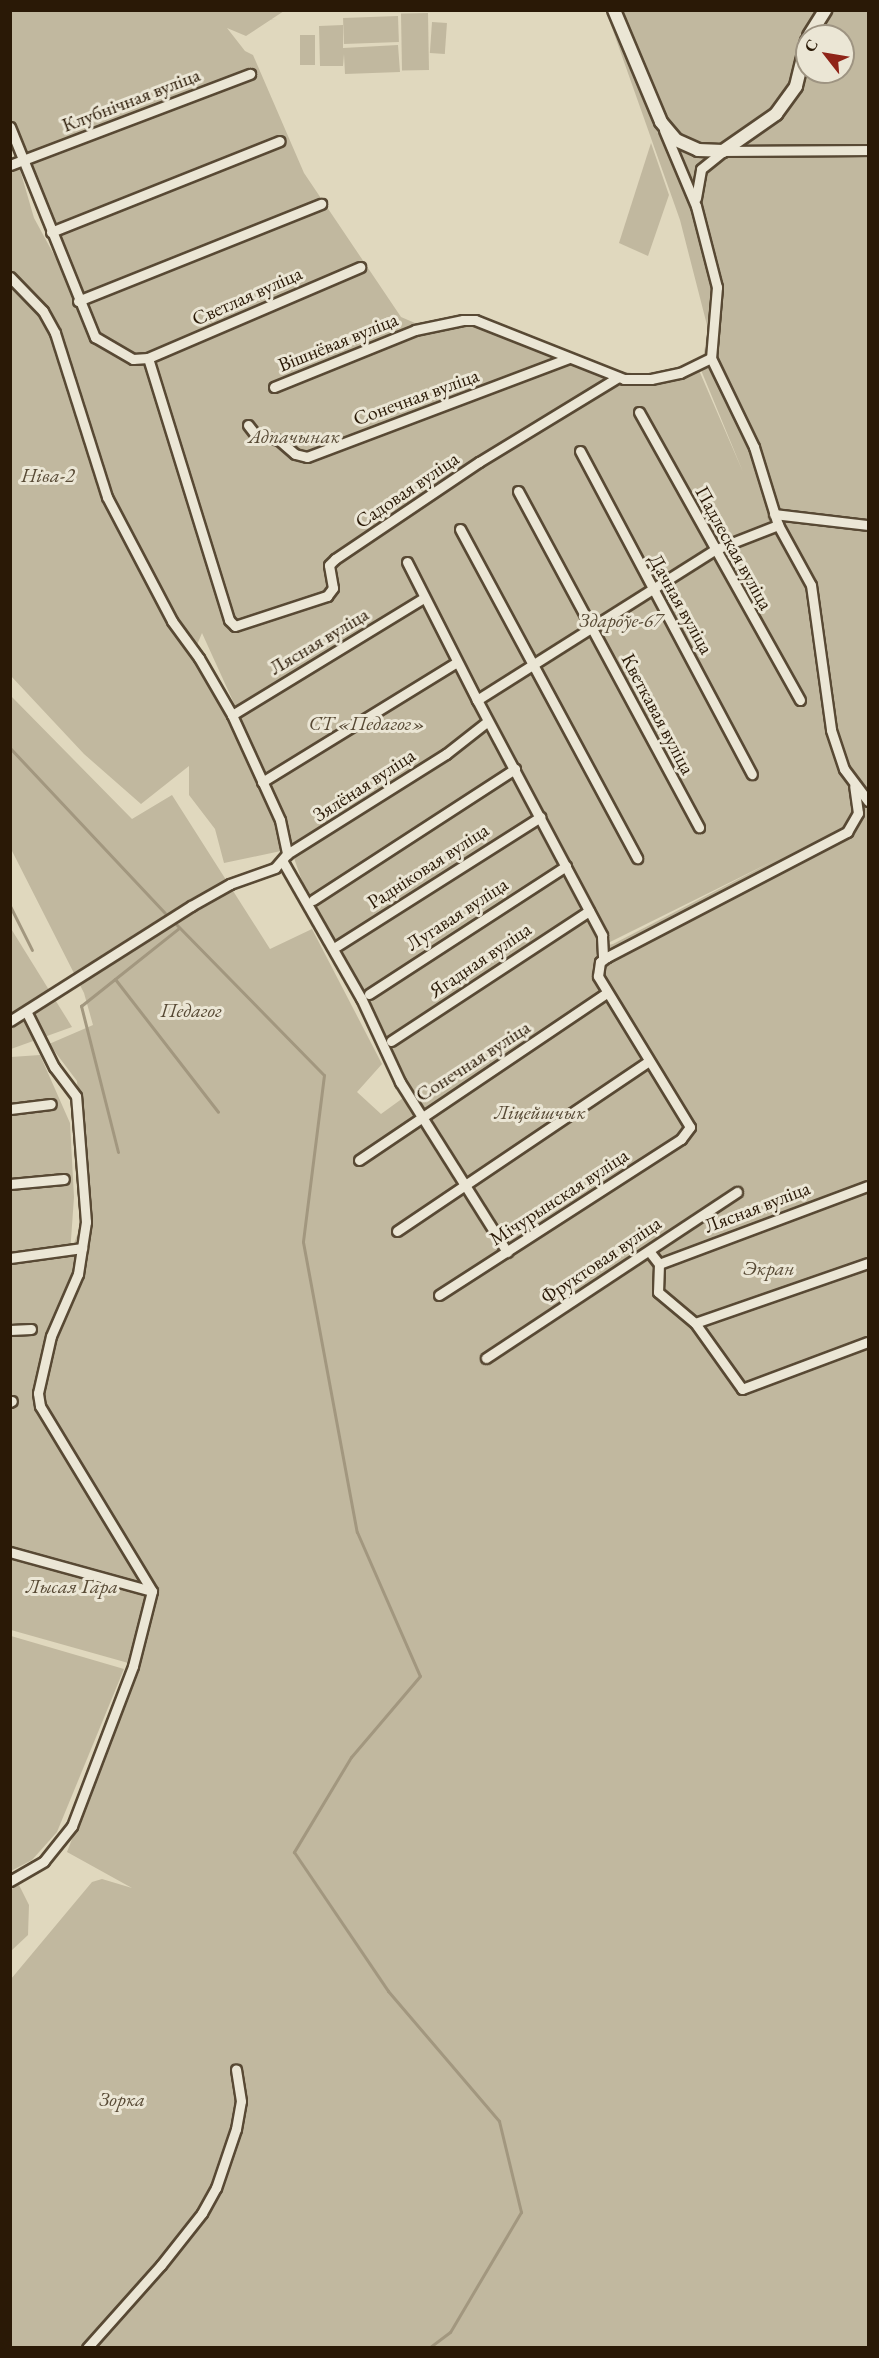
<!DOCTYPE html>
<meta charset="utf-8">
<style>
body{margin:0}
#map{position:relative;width:879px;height:2358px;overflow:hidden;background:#e0d8be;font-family:"EB Garamond",serif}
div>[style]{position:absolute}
.green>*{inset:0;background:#c1b89f;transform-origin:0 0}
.stream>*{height:3px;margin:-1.5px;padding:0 1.5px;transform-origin:1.5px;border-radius:1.5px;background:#a2977f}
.roads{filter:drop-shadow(2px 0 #584934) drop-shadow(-2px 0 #584934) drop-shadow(0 2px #584934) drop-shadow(0 -2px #584934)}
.minor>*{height:9px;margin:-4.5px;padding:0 4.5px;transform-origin:4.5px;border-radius:4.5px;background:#ebe6d5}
.tertiary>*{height:12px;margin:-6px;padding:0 6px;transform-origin:6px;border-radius:6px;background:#ebe6d5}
span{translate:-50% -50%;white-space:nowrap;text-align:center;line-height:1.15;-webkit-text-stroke:6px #ebe6d5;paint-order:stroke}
.street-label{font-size:20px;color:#2a1906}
.park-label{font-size:20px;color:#574934;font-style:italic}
.frame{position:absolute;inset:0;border:12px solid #2a1906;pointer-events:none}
.north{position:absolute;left:795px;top:24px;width:60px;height:60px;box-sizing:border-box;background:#ebe6d5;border:2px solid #9e9482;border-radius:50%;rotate:301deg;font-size:16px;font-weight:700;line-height:24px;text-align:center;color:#2a1906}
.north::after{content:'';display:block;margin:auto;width:21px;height:27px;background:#8f2418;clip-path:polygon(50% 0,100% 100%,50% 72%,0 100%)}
</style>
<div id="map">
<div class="green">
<div style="clip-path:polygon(evenodd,11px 11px,284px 11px,246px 36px,227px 28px,245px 51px,253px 55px,304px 173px,401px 317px,415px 323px,479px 319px,612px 370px,645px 375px,677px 370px,695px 361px,743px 472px,701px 370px,708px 329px,680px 220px,606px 11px,868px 11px,868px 2347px,11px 2347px,11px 1979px,92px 1882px,102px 1879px,132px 1888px,67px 1852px,139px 1666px,11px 1630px,11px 1057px,40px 1055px,70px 1123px,74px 1197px,70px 1254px,87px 1209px,77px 1081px,49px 1044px,93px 1025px,84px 993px,11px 849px,11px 696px,132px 819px,172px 795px,270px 949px,312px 929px,382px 1064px,357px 1092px,381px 1114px,403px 1098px,308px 898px,268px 784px,281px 851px,224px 863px,215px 829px,189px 795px,189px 766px,141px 804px,84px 754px,11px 676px,11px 166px,18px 163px,34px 218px,59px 264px,11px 137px,11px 11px,807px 36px,843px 36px,843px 72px,807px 72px,807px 36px,11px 11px,202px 633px,268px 778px,283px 821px,266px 778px,194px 652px,202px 633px,11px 11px,781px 857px,613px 944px,604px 946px,604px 945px,781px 857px)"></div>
<div style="left:428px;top:13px;width:57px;height:27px;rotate:89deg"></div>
<div style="left:398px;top:16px;width:26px;height:55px;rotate:88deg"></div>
<div style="left:432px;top:22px;width:15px;height:31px;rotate:4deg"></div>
<div style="clip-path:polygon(343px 25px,343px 48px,398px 45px,400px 72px,345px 74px,344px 54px,343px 66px,320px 66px,319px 26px)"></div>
<div style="left:300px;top:35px;width:15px;height:30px"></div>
<div style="clip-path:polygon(651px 143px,669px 195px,648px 256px,619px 243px)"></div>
<div style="clip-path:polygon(10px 927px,72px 1027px,11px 1049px,10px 1049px)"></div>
<div style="clip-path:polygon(11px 1636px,124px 1669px,57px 1832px,32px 1860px,11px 1871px)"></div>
<div style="clip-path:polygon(19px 1885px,29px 1905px,28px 1935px,11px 1951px,11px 1889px)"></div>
</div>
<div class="stream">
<div style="left:10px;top:748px;width:226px;rotate:46.8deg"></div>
<div style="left:10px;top:906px;width:49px;rotate:63.4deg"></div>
<div style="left:176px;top:924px;width:211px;rotate:45.6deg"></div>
<div style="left:324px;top:1075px;width:168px;rotate:97.2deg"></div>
<div style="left:303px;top:1242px;width:295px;rotate:79.5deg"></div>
<div style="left:357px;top:1532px;width:157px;rotate:66.4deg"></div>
<div style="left:420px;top:1676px;width:106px;rotate:130.4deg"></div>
<div style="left:351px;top:1757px;width:111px;rotate:121deg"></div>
<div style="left:294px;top:1852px;width:168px;rotate:55.9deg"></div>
<div style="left:388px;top:1991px;width:171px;rotate:49.5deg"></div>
<div style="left:499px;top:2121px;width:94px;rotate:76.4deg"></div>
<div style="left:521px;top:2212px;width:139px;rotate:120.6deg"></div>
<div style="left:450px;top:2332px;width:26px;rotate:143deg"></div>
<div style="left:115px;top:979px;width:168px;rotate:52.2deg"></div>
<div style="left:118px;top:1152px;width:151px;rotate:-104.2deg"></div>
<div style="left:81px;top:1006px;width:125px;rotate:-38.5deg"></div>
</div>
<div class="roads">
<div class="minor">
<div style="left:10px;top:127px;width:227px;rotate:68deg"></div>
<div style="left:95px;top:337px;width:44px;rotate:30.1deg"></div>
<div style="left:133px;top:359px;width:15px;rotate:-4deg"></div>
<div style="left:148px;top:358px;width:231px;rotate:-23.2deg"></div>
<div style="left:664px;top:130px;width:82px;rotate:67.2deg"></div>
<div style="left:696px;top:206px;width:84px;rotate:75.5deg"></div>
<div style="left:717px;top:287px;width:71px;rotate:94.8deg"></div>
<div style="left:711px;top:358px;width:99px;rotate:64.2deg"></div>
<div style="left:754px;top:447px;width:82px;rotate:72.9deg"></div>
<div style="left:778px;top:525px;width:68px;rotate:61.2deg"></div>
<div style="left:811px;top:585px;width:146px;rotate:82.1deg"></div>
<div style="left:831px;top:730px;width:41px;rotate:71.6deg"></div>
<div style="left:844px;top:769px;width:40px;rotate:53deg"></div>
<div style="left:10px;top:165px;width:257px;rotate:-20.8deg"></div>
<div style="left:696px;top:198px;width:29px;rotate:-80deg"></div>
<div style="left:701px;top:169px;width:28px;rotate:-39deg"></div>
<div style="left:723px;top:151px;width:145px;rotate:-0.4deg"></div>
<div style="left:51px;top:232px;width:246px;rotate:-21.7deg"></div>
<div style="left:10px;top:277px;width:47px;rotate:45.9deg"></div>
<div style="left:43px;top:311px;width:25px;rotate:61deg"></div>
<div style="left:55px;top:333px;width:172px;rotate:72.4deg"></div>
<div style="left:107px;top:497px;width:140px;rotate:62.3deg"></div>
<div style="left:172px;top:621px;width:46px;rotate:53.9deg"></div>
<div style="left:199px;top:658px;width:66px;rotate:59.9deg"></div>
<div style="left:232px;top:715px;width:115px;rotate:65.4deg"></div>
<div style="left:280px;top:820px;width:35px;rotate:78deg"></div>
<div style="left:287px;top:854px;width:18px;rotate:131deg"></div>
<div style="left:275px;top:868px;width:48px;rotate:160.4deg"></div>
<div style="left:230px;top:884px;width:45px;rotate:150.6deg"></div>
<div style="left:191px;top:906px;width:214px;rotate:147.6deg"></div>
<div style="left:78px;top:301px;width:262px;rotate:-21.8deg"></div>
<div style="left:148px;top:358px;width:274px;rotate:72.8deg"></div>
<div style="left:229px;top:620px;width:8px;rotate:45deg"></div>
<div style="left:235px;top:626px;width:97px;rotate:-18.1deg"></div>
<div style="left:327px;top:596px;width:10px;rotate:-53deg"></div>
<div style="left:333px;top:588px;width:23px;rotate:-100deg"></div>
<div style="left:329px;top:565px;width:8px;rotate:-45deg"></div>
<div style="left:335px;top:559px;width:174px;rotate:-34deg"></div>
<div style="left:479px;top:462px;width:163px;rotate:-31.4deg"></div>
<div style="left:274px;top:387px;width:152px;rotate:-22deg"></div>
<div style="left:415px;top:330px;width:49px;rotate:-11.8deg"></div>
<div style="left:463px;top:320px;width:12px"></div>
<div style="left:475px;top:320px;width:160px;rotate:21.6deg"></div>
<div style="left:624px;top:379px;width:27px"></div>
<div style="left:651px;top:379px;width:30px;rotate:-12deg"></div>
<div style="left:680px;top:373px;width:34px;rotate:-26deg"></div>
<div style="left:639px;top:412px;width:330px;rotate:60.8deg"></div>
<div style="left:248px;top:425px;width:11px;rotate:52deg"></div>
<div style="left:255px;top:434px;width:25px;rotate:14deg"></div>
<div style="left:279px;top:440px;width:21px;rotate:41deg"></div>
<div style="left:295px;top:454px;width:12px;rotate:14deg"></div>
<div style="left:307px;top:457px;width:280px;rotate:-20.7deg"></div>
<div style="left:580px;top:451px;width:366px;rotate:62deg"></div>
<div style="left:518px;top:491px;width:382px;rotate:61.7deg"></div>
<div style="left:774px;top:514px;width:95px;rotate:6.7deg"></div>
<div style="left:460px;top:529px;width:374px;rotate:61.7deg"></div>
<div style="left:407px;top:562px;width:155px;rotate:63.1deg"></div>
<div style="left:232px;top:715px;width:225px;rotate:-31.4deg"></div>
<div style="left:262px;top:782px;width:229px;rotate:-31.6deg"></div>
<div style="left:287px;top:854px;width:188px;rotate:-32.2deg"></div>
<div style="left:446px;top:754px;width:53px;rotate:-38.2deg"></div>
<div style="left:283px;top:862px;width:157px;rotate:60.2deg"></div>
<div style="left:361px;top:998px;width:93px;rotate:65.1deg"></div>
<div style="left:400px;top:1082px;width:201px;rotate:57.8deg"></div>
<div style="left:313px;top:900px;width:241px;rotate:-33deg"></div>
<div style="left:337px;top:946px;width:241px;rotate:-32.4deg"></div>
<div style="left:607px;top:957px;width:271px;rotate:-27.5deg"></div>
<div style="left:847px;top:832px;width:22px;rotate:-60deg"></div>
<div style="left:858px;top:813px;width:27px;rotate:-98deg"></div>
<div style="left:369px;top:994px;width:235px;rotate:-33deg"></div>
<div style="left:391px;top:1041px;width:237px;rotate:-33.3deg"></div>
<div style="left:10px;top:1109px;width:41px;rotate:-7deg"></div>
<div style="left:359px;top:1160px;width:299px;rotate:-34deg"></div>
<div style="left:10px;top:1184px;width:54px;rotate:-5.3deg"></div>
<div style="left:397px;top:1231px;width:303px;rotate:-34deg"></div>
<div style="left:649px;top:1251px;width:16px;rotate:52deg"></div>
<div style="left:659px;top:1264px;width:28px;rotate:92deg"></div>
<div style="left:658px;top:1292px;width:48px;rotate:40deg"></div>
<div style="left:10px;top:1258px;width:73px;rotate:-7.9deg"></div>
<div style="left:868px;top:1263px;width:183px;rotate:160.9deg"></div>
<div style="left:695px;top:1323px;width:81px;rotate:54.5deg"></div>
<div style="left:742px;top:1389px;width:134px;rotate:-20.5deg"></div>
<div style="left:659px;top:1264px;width:223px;rotate:-20.5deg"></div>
<div style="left:439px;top:1295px;width:288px;rotate:-32.8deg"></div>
<div style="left:681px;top:1139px;width:15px;rotate:-53deg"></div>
<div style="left:690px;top:1127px;width:177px;rotate:-121.4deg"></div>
<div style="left:598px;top:976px;width:14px;rotate:-82deg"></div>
<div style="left:600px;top:962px;width:9px;rotate:-36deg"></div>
<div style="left:607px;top:957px;width:4px;rotate:-166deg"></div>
<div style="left:603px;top:956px;width:21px;rotate:-93deg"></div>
<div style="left:602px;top:935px;width:266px;rotate:-118deg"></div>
<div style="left:477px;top:700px;width:280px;rotate:-32.3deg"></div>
<div style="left:714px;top:550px;width:69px;rotate:-21.3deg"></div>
<div style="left:10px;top:1330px;width:21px;rotate:-3deg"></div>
<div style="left:486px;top:1358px;width:301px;rotate:-33.5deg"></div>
<div style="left:10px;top:1402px;width:2px;rotate:-27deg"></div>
<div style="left:10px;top:1552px;width:147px;rotate:15.4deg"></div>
<div style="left:10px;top:1881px;width:39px;rotate:-30deg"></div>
<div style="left:44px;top:1861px;width:45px;rotate:-51.3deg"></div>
<div style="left:72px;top:1826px;width:171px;rotate:-69.1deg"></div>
<div style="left:133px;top:1666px;width:77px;rotate:-75.8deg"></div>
<div style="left:152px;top:1591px;width:216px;rotate:-121.2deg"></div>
<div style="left:40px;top:1406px;width:13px;rotate:-99deg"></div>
<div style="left:38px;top:1393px;width:58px;rotate:-77.2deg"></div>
<div style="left:51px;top:1336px;width:68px;rotate:-66.5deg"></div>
<div style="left:78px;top:1274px;width:53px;rotate:-81.3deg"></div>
<div style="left:86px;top:1222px;width:126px;rotate:-94.5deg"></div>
<div style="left:76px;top:1096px;width:36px;rotate:-127deg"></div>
<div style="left:54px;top:1067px;width:60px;rotate:-116.6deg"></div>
<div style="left:87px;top:2348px;width:111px;rotate:-48.3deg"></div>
<div style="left:161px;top:2265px;width:66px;rotate:-51.7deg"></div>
<div style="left:202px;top:2213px;width:29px;rotate:-61deg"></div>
<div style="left:216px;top:2188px;width:62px;rotate:-71.3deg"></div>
<div style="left:236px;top:2129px;width:28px;rotate:-80deg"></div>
<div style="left:241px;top:2101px;width:32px;rotate:-99deg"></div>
</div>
<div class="tertiary">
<div style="left:614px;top:10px;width:121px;rotate:67.2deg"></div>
<div style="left:661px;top:122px;width:23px;rotate:50deg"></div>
<div style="left:676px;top:140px;width:24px;rotate:24deg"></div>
<div style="left:698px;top:150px;width:25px;rotate:2deg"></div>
<div style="left:723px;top:151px;width:65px;rotate:-34.9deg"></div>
<div style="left:776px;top:114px;width:34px;rotate:-54deg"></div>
<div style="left:796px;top:86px;width:46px;rotate:-76.3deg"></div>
<div style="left:809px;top:36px;width:31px;rotate:-58deg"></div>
</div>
</div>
<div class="street-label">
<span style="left:131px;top:100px;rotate:-21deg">Клубнічная вуліца</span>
<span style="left:247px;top:296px;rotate:-24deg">Светлая вуліца</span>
<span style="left:338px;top:342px;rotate:-22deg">Вішнёвая вуліца</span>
<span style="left:416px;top:397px;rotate:-20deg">Сонечная вуліца</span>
<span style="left:407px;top:490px;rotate:-34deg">Садовая вуліца</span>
<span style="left:734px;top:548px;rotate:61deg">Падлеская вуліца</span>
<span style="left:681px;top:604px;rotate:61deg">Дачная вуліца</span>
<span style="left:319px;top:641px;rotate:-31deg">Лясная вуліца</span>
<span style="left:658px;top:714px;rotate:62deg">Кветкавая вуліца</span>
<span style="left:364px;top:785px;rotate:-33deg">Зялёная вуліца</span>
<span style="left:428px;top:866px;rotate:-33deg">Радніковая вуліца</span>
<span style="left:457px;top:914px;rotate:-33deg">Лугавая вуліца</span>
<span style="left:480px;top:960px;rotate:-34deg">Ягадная вуліца</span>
<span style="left:473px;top:1061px;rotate:-33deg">Сонечная вуліца</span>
<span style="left:559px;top:1197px;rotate:-33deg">Мічурынская вуліца</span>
<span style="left:757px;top:1207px;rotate:-21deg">Лясная вуліца</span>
<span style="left:601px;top:1260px;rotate:-34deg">Фруктовая вуліца</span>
</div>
<div class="park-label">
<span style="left:294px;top:436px">Адпачынак</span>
<span style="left:48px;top:475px">Ніва-2</span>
<span style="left:621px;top:620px">Здароўе-67</span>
<span style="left:367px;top:723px">СТ «Педагог»</span>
<span style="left:191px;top:1010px">Педагог</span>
<span style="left:540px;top:1112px">Ліцейшчык</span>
<span style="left:769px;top:1268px">Экран</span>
<span style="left:72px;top:1586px">Лысая Гара</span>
<span style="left:122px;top:2099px">Зорка</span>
</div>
<div class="frame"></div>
<div class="north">С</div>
</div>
